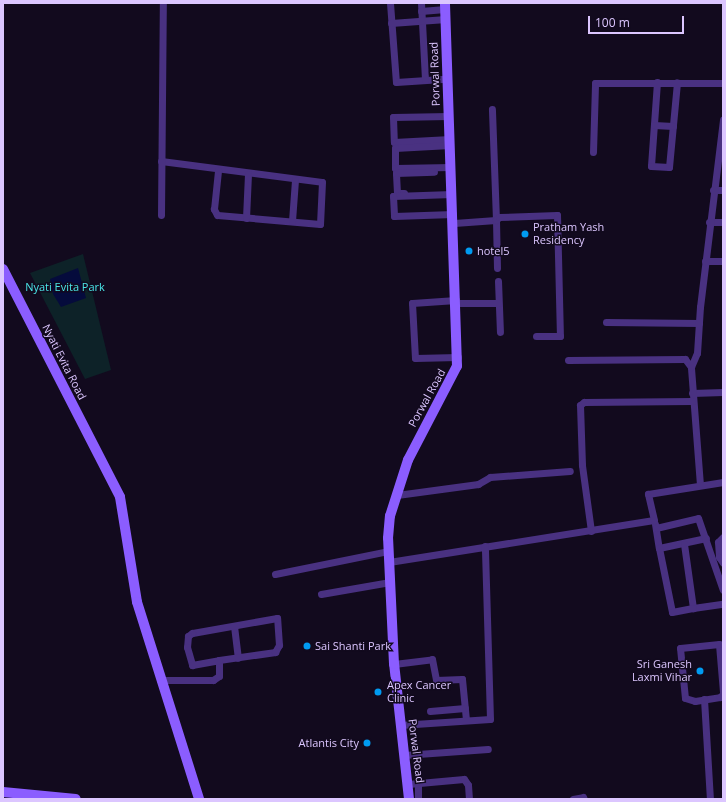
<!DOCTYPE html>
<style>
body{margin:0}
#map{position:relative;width:726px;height:802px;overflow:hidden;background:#120a1e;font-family:"Open Sans",sans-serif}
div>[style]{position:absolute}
.green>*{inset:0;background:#0d2228}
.water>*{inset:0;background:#050b3c}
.street>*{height:7px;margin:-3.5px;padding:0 3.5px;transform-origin:3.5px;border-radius:3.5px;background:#493181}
.secondary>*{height:10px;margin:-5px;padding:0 5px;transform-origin:5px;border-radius:5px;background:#8b5dff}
.dots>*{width:11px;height:11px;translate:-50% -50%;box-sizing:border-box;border:2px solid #120a1e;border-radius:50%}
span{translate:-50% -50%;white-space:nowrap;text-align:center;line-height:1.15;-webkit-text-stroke:3px #120a1e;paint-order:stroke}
.street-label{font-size:11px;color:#dcc6ff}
.poi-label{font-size:11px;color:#dcc6ff}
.left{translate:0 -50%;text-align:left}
.right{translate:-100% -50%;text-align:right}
.park-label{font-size:11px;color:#4ae6e8}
.frame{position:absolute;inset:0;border:4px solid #dcc6ff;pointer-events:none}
.scale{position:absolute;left:588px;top:16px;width:96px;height:18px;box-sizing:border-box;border:2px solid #dcc6ff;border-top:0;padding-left:5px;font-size:12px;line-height:14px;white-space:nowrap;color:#dcc6ff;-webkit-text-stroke:3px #120a1e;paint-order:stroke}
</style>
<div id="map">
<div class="green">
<div style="clip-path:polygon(83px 254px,111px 370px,85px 379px,30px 273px)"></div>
</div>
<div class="water">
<div style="clip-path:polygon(78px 268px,86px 298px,61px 307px,53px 294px,50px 279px)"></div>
</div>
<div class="street">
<div style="left:390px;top:3px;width:79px;rotate:85.7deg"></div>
<div style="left:396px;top:82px;width:46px;rotate:-3.7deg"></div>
<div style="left:421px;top:3px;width:77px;rotate:87deg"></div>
<div style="left:421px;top:11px;width:24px;rotate:-5deg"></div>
<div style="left:391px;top:23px;width:55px;rotate:-4.2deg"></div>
<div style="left:657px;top:82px;width:84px;rotate:94.1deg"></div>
<div style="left:651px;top:166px;width:18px;rotate:3deg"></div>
<div style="left:669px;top:167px;width:85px;rotate:-84.6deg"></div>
<div style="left:449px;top:116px;width:56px;rotate:179deg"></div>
<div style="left:393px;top:117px;width:25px;rotate:88deg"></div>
<div style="left:394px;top:142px;width:56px;rotate:-3.1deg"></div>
<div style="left:654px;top:125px;width:19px;rotate:3deg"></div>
<div style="left:450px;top:145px;width:55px;rotate:176.9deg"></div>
<div style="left:395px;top:148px;width:20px;rotate:90deg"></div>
<div style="left:395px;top:168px;width:56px;rotate:-1deg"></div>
<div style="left:593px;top:152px;width:69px;rotate:-88.3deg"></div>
<div style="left:595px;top:83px;width:128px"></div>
<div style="left:161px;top:161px;width:162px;rotate:7.4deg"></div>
<div style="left:322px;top:182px;width:42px;rotate:92.7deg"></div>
<div style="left:320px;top:224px;width:103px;rotate:-175deg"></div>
<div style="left:217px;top:215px;width:7px;rotate:-117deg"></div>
<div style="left:214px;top:209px;width:39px;rotate:-84deg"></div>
<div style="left:713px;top:190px;width:10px"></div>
<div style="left:404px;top:193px;width:7px;rotate:180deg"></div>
<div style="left:397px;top:193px;width:20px;rotate:-93deg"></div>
<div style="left:396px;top:173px;width:38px;rotate:-2deg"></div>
<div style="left:452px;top:194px;width:59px;rotate:178.1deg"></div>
<div style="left:393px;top:196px;width:20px;rotate:87deg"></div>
<div style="left:394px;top:216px;width:59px;rotate:-1.9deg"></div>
<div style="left:161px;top:215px;width:212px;rotate:-89.5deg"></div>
<div style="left:246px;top:218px;width:44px;rotate:-87.4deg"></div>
<div style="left:292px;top:221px;width:41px;rotate:-85.8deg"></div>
<div style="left:709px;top:222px;width:14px"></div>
<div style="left:454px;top:223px;width:42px;rotate:-4.1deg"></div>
<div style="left:496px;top:220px;width:111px;rotate:-92.1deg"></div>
<div style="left:705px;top:261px;width:18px"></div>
<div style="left:497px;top:268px;width:48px;rotate:-91.2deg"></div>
<div style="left:496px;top:220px;width:4px;rotate:-45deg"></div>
<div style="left:499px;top:217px;width:58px;rotate:-2deg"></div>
<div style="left:557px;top:215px;width:121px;rotate:88.6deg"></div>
<div style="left:560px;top:336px;width:24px;rotate:180deg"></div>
<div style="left:498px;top:281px;width:51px;rotate:87.8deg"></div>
<div style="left:456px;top:300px;width:44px;rotate:176.1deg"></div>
<div style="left:412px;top:303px;width:55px;rotate:86.9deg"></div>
<div style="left:415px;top:358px;width:43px;rotate:-1.3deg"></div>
<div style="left:456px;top:303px;width:42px"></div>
<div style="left:606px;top:322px;width:93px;rotate:0.6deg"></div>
<div style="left:568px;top:360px;width:117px;rotate:-0.5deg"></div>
<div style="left:685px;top:359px;width:10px;rotate:53deg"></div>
<div style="left:692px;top:393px;width:31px;rotate:-2deg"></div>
<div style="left:700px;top:485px;width:118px;rotate:-94.4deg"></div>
<div style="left:691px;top:367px;width:15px;rotate:-67deg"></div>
<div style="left:697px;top:353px;width:46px;rotate:-86.3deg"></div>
<div style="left:700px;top:307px;width:189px;rotate:-83deg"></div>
<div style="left:397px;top:495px;width:82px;rotate:-7.7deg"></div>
<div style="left:478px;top:484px;width:14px;rotate:-30deg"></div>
<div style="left:490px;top:477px;width:80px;rotate:-4.3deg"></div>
<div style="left:655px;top:524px;width:24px;rotate:81deg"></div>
<div style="left:659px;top:548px;width:48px;rotate:-12deg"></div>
<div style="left:656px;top:528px;width:43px;rotate:-13.4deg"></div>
<div style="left:698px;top:518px;width:76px;rotate:70.9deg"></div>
<div style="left:591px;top:531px;width:67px;rotate:-97.8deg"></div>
<div style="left:582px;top:465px;width:60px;rotate:-91.9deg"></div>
<div style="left:580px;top:405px;width:5px;rotate:-37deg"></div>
<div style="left:584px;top:402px;width:108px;rotate:-0.5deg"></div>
<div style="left:723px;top:537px;width:7px;rotate:135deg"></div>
<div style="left:718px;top:542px;width:15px;rotate:86deg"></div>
<div style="left:719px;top:557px;width:7px;rotate:56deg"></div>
<div style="left:684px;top:544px;width:65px;rotate:82deg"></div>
<div style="left:693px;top:608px;width:30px;rotate:-8deg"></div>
<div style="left:659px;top:548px;width:65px;rotate:78.5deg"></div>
<div style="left:672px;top:612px;width:21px;rotate:-11deg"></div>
<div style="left:389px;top:562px;width:268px;rotate:-9deg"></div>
<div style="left:654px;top:520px;width:27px;rotate:-103deg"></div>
<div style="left:648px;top:494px;width:76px;rotate:-9.1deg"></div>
<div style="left:275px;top:574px;width:115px;rotate:-11.5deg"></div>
<div style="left:321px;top:594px;width:70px;rotate:-9.9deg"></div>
<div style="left:234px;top:626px;width:32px;rotate:83deg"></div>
<div style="left:394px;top:664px;width:38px;rotate:-7deg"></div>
<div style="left:432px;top:659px;width:21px;rotate:79deg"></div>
<div style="left:436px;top:680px;width:26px;rotate:-2deg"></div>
<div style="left:462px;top:679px;width:41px;rotate:84.4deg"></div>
<div style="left:160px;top:680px;width:53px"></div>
<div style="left:213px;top:680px;width:7px;rotate:-34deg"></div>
<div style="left:219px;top:676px;width:16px;rotate:-90deg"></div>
<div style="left:219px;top:660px;width:57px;rotate:-8.1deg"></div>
<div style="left:275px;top:652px;width:8px;rotate:-60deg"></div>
<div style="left:279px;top:645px;width:27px;rotate:-94deg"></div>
<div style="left:277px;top:618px;width:86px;rotate:170deg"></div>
<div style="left:192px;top:633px;width:5px;rotate:143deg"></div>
<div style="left:188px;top:636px;width:11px;rotate:95deg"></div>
<div style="left:187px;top:647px;width:19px;rotate:74deg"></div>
<div style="left:192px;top:665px;width:27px;rotate:-10deg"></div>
<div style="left:723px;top:692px;width:48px;rotate:-94.8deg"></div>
<div style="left:719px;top:644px;width:39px;rotate:174deg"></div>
<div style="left:680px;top:648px;width:50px;rotate:84.3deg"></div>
<div style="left:685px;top:698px;width:10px;rotate:17deg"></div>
<div style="left:695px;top:701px;width:25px;rotate:-9deg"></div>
<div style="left:720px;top:697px;width:4px;rotate:-45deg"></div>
<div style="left:704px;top:699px;width:100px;rotate:86.6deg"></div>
<div style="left:430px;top:711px;width:35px;rotate:-5deg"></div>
<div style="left:400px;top:725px;width:90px;rotate:-3.8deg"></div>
<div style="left:490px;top:719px;width:173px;rotate:-91.7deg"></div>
<div style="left:404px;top:755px;width:84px;rotate:-4.1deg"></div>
<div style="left:418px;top:783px;width:16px;rotate:90deg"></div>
<div style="left:408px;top:784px;width:56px;rotate:-5.1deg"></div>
<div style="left:464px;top:779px;width:7px;rotate:56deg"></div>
<div style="left:468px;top:785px;width:14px;rotate:86deg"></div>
<div style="left:573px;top:799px;width:10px;rotate:-11deg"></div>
<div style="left:583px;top:797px;width:2px;rotate:63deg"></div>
</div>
<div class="secondary">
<div style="left:3px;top:269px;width:256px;rotate:62.8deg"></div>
<div style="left:120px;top:497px;width:106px;rotate:80.8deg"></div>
<div style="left:137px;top:602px;width:207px;rotate:72.5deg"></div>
<div style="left:3px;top:792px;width:73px;rotate:5.5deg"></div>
<div style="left:409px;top:799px;width:136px;rotate:-96.3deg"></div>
<div style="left:394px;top:664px;width:126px;rotate:-92.7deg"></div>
<div style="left:388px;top:538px;width:22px;rotate:-85deg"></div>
<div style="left:390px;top:516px;width:59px;rotate:-72.2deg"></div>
<div style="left:408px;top:460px;width:106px;rotate:-62.5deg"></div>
<div style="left:457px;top:366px;width:363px;rotate:-91.9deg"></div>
</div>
<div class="dots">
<div style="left:525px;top:234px;background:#009bf1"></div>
<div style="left:469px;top:251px;background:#009bf1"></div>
<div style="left:307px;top:646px;background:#009bf1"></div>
<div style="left:700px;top:671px;background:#009bf1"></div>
<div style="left:378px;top:692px;background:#009bf1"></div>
<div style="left:367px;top:743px;background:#009bf1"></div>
</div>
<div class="street-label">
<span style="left:435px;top:74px;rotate:-92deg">Porwal Road</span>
<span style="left:64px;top:362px;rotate:63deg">Nyati Evita Road</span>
<span style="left:427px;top:398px;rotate:-61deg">Porwal Road</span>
<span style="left:416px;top:751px;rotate:83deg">Porwal Road</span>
</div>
<div class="poi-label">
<span class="left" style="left:533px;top:234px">Pratham Yash<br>Residency</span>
<span class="left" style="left:477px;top:251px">hotel5</span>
<span class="left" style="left:315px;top:646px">Sai Shanti Park</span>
<span class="right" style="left:692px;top:671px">Sri Ganesh<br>Laxmi Vihar</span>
<span class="left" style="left:387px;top:692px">Apex Cancer<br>Clinic</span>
<span class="right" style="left:359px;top:743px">Atlantis City</span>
</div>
<div class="park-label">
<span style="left:65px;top:287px">Nyati Evita Park</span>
</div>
<div class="frame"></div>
<div class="scale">100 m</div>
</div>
